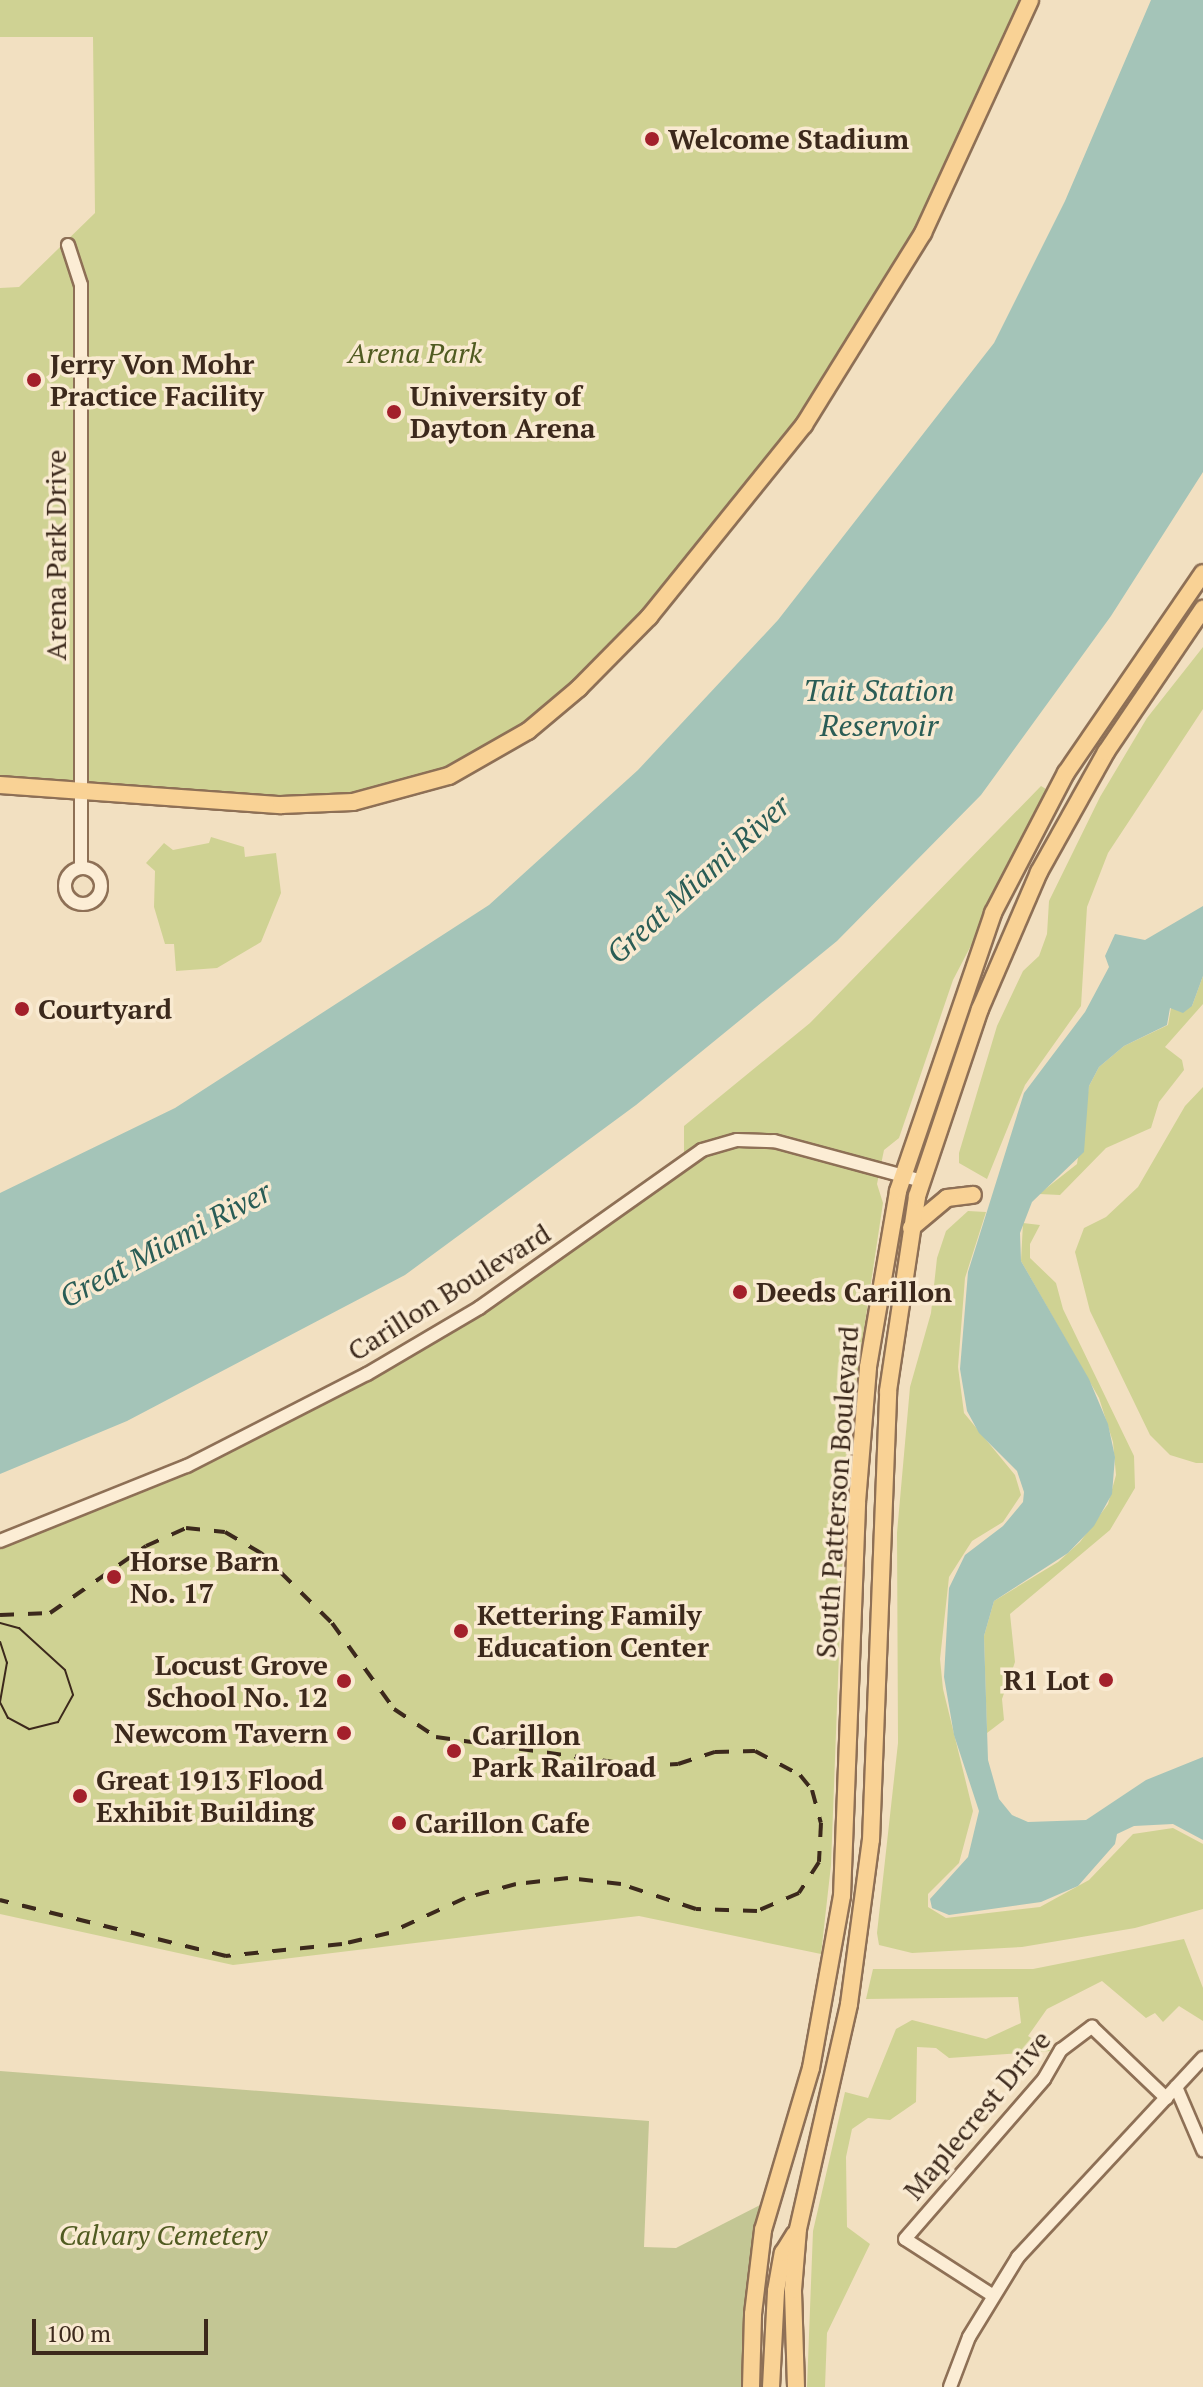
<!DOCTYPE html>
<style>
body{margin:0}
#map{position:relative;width:1203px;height:2387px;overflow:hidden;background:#f2e0c1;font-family:"PT Serif",serif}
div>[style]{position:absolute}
.green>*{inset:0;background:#cfd293}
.cemetery>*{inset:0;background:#c3c694}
.water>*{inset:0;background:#a4c4b8}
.roads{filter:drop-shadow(2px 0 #8e7056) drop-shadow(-2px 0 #8e7056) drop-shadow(0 2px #8e7056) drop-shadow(0 -2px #8e7056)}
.minor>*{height:12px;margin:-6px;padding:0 6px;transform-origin:6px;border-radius:6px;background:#fcedd5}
.minor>.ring{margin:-6px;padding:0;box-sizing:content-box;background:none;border:12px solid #fcedd5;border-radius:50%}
.major>*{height:16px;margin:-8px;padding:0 8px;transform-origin:8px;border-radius:8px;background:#f9d295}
.tram>*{height:2px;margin:-1px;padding:0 1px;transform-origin:1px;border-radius:1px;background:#3c291c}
.rail>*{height:4px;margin-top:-2px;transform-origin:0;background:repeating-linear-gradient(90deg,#3c291c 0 14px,transparent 0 28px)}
.dots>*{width:22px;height:22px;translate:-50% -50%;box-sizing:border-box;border:4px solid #f9ead1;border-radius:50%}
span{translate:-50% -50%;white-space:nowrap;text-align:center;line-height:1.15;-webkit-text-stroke:7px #f9ead1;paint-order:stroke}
.poi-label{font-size:28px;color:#3c291c;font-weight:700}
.left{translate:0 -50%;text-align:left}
.right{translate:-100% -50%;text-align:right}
.park-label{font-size:28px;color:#505b21;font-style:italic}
.street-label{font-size:28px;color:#3c291c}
.water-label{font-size:30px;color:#2a5d56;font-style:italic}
.scale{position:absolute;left:32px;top:2319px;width:176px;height:36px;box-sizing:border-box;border:4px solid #3c291c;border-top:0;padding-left:10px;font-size:24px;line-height:28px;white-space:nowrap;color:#3c291c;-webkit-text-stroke:6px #f9ead1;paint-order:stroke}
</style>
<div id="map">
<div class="green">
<div style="clip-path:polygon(0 0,1030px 0,993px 89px,827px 390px,622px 647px,472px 765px,353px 802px,0 785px,0 288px,19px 287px,95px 213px,93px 37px,0 37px)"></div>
<div style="clip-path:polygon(1203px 647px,1203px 709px,1108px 853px,1087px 907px,1081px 1006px,1025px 1085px,987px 1179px,959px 1163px,959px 1153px,997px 1026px,1023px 971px,1039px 956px,1047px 934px,1049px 901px,1100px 797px,1147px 718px)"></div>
<div style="clip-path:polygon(1041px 786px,1051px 792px,953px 980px,899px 1138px,884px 1150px,877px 1184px,883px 1203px,847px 1442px,831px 1865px,821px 1954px,639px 1916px,233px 1965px,0 1914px,0 1541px,187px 1466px,423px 1342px,684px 1161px,684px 1126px,810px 1023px)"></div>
<div style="clip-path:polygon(211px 837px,244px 847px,245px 857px,276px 853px,281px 893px,261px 942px,217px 968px,176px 971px,174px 944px,165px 944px,154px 907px,155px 871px,146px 863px,164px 843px,173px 850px,209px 843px)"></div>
<div style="clip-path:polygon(1203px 976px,1203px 1004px,1165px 1047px,1182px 1060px,1184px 1070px,1159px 1102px,1151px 1128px,1106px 1148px,1060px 1195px,1039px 1194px,1077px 1164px,1089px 1086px,1099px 1067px,1124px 1046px,1168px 1025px,1171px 1008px,1192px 1006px)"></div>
<div style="clip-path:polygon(1203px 1087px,1203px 1463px,1196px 1463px,1170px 1455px,1150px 1435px,1090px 1311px,1075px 1252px,1084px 1228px,1106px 1217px,1138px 1187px,1185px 1106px)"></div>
<div style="clip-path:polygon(968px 1211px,986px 1212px,965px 1278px,958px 1367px,964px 1413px,1015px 1475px,1021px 1495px,1003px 1522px,972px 1541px,949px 1577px,940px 1659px,943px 1689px,973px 1811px,959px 1863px,928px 1894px,928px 1907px,946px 1918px,1040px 1907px,1089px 1880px,1133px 1834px,1173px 1828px,1203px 1844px,1203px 1909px,1135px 1928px,1022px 1947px,912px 1953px,879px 1945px,877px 1933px,898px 1743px,897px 1533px,910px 1387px,931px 1313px,937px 1258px,946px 1231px)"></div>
<div style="clip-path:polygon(1023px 1223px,1040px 1225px,1030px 1244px,1030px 1258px,1056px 1283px,1063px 1309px,1134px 1456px,1135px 1488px,1110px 1530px,1010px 1614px,1015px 1662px,1002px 1699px,1004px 1720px,987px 1733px,984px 1636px,994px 1601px,1058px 1562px,1080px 1542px,1108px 1504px,1116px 1475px,1113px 1442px,1099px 1398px,1021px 1261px)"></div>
<div style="clip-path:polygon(1184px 1939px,1203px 1988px,1203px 2021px,1179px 2006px,1163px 2022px,1155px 2013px,1146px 2018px,1102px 1981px,1047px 2009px,1028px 2036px,1051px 2051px,949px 2058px,936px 2048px,917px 2047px,916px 2102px,890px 2120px,868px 2118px,852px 2129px,846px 2157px,847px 2227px,870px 2244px,827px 2333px,825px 2387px,807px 2387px,813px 2231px,845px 2092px,868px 2098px,896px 2029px,912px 2020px,986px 2039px,1021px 2023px,1018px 1997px,866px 1999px,873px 1969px,1033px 1969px)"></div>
</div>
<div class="cemetery">
<div style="clip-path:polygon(0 2071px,649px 2121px,644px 2247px,676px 2248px,772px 2199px,751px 2387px,0 2387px)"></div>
</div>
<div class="water">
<div style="clip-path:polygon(1151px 0,1203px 0,1203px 472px,1111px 616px,981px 795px,837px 941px,636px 1105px,405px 1275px,127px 1421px,0 1474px,0 1193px,175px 1108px,489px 905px,638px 770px,778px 620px,994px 343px,1065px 201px)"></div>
<div style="clip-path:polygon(1203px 906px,1203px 976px,1192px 1006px,1183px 1013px,1170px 1008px,1167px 1025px,1124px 1046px,1099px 1067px,1089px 1086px,1084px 1152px,1032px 1202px,1020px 1233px,1021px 1261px,1089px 1379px,1108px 1424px,1115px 1457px,1112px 1494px,1094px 1526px,1068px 1553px,994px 1601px,984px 1636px,988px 1760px,999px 1799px,1012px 1815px,1028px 1822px,1086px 1820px,1146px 1780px,1203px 1757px,1203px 1840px,1173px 1824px,1134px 1826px,1117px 1834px,1115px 1844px,1078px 1886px,1041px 1902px,949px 1915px,932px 1908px,930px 1899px,968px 1857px,979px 1811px,954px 1735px,944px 1677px,949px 1588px,965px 1555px,1003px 1526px,1023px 1502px,1024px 1492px,1017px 1471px,979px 1433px,967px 1411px,960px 1369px,968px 1272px,1024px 1093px,1085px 1012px,1109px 967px,1105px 956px,1115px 934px,1145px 940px)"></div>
</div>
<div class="roads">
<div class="minor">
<div style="left:68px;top:245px;width:42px;rotate:72deg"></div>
<div style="left:81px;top:285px;width:583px;rotate:90deg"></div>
<div class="ring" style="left:65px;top:868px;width:24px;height:24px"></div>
<div style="left:0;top:1541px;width:201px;rotate:-21.9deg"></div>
<div style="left:187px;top:1466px;width:202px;rotate:-27.1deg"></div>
<div style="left:367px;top:1374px;width:130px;rotate:-30.5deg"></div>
<div style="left:479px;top:1308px;width:273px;rotate:-35.3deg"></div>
<div style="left:702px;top:1150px;width:36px;rotate:-16deg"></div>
<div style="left:737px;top:1140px;width:37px;rotate:2deg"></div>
<div style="left:774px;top:1141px;width:153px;rotate:15.1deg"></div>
<div style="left:1176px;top:2087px;width:69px;rotate:66.8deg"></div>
<div style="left:992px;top:2295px;width:103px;rotate:-147.2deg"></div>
<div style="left:905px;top:2239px;width:212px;rotate:-49deg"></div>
<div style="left:1044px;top:2079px;width:34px;rotate:-60deg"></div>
<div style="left:1061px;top:2050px;width:39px;rotate:-37deg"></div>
<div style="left:1092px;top:2027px;width:103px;rotate:43.8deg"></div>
<div style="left:950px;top:2387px;width:53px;rotate:-69.2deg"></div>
<div style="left:969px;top:2337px;width:94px;rotate:-58.5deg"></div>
<div style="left:1018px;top:2257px;width:272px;rotate:-47.1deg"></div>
</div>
<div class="major">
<div style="left:0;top:785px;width:282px;rotate:4.1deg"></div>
<div style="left:281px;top:805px;width:72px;rotate:-2.4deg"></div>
<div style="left:353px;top:802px;width:99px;rotate:-15.2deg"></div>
<div style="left:449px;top:776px;width:91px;rotate:-29.7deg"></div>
<div style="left:528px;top:731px;width:67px;rotate:-40.1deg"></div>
<div style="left:579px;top:688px;width:100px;rotate:-45.4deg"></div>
<div style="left:649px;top:617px;width:247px;rotate:-51.1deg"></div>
<div style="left:804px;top:425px;width:226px;rotate:-58.2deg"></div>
<div style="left:923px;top:233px;width:256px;rotate:-65.3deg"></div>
<div style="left:911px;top:1228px;width:47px;rotate:-39.8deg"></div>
<div style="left:947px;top:1198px;width:26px;rotate:-7deg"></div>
<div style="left:751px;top:2387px;width:73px;rotate:-88.4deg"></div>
<div style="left:753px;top:2314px;width:85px;rotate:-83.2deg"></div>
<div style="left:763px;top:2230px;width:169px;rotate:-73.5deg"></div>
<div style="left:811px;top:2068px;width:175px;rotate:-79.8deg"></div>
<div style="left:842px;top:1896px;width:394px;rotate:-87.8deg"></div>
<div style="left:857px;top:1502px;width:135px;rotate:-85.3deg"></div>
<div style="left:868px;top:1367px;width:179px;rotate:-80.3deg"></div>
<div style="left:898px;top:1191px;width:294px;rotate:-71.1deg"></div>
<div style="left:993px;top:913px;width:158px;rotate:-62.5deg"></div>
<div style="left:1066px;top:773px;width:242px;rotate:-55.6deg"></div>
<div style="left:771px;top:2387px;width:96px;rotate:-87deg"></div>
<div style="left:776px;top:2291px;width:39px;rotate:-80deg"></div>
<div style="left:783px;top:2253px;width:22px;rotate:-58deg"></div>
<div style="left:796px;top:2387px;width:97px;rotate:-91.8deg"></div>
<div style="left:793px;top:2290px;width:61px;rotate:-85.3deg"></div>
<div style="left:798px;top:2229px;width:231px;rotate:-77.2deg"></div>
<div style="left:849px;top:2004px;width:165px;rotate:-82.4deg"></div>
<div style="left:871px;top:1840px;width:449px;rotate:-87.8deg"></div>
<div style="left:888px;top:1391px;width:197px;rotate:-81.5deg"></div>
<div style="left:917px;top:1196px;width:197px;rotate:-71.4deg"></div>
<div style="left:980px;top:1009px;width:149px;rotate:-66.7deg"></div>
<div style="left:1039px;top:872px;width:137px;rotate:-60.8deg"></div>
<div style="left:1106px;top:752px;width:173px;rotate:-55.9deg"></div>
</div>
</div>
<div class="tram">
<div style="left:0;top:1623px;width:20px;rotate:15deg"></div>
<div style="left:19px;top:1628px;width:62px;rotate:42.4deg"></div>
<div style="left:65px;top:1670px;width:26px;rotate:72deg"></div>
<div style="left:73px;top:1695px;width:31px;rotate:119deg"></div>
<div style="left:58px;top:1722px;width:30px;rotate:166deg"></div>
<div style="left:29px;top:1729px;width:24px;rotate:-152deg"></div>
<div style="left:8px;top:1718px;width:18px;rotate:-117deg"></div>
<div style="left:0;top:1702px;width:40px;rotate:-80deg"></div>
<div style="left:7px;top:1663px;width:22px;rotate:-108deg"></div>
</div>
<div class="rail">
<div style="left:0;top:1615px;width:50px;rotate:-2.3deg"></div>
<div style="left:50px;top:1613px;width:117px;rotate:-34.9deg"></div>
<div style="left:146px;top:1546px;width:44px;rotate:-24.2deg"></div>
<div style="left:186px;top:1528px;width:39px;rotate:6deg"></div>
<div style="left:225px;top:1532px;width:42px;rotate:30.3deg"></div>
<div style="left:261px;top:1553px;width:100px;rotate:44.6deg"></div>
<div style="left:332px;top:1623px;width:106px;rotate:54.2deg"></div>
<div style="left:394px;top:1709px;width:50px;rotate:33.7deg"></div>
<div style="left:436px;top:1737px;width:208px;rotate:8deg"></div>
<div style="left:642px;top:1766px;width:36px;rotate:-3deg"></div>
<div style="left:678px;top:1764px;width:39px;rotate:-18deg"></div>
<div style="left:715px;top:1752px;width:40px;rotate:-1.4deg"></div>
<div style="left:755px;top:1751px;width:51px;rotate:28.1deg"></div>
<div style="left:800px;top:1775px;width:19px;rotate:51deg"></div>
<div style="left:812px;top:1790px;width:34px;rotate:75deg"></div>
<div style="left:821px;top:1823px;width:39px;rotate:93deg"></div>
<div style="left:819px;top:1862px;width:37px;rotate:123deg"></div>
<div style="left:799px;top:1893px;width:46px;rotate:156.8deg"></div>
<div style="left:757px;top:1911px;width:61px;rotate:-178.1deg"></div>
<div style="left:696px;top:1909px;width:79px;rotate:-161.6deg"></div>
<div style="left:621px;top:1884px;width:53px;rotate:-173.5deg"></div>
<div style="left:568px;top:1878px;width:52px;rotate:173.4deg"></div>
<div style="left:516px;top:1884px;width:53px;rotate:164.6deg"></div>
<div style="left:465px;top:1898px;width:84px;rotate:155.3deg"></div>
<div style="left:389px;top:1933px;width:48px;rotate:166.8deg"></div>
<div style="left:342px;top:1944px;width:117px;rotate:174.1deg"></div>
<div style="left:226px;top:1956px;width:233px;rotate:-166.1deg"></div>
</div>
<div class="dots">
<div style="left:652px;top:139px;background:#a3202b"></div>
<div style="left:34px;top:380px;background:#a3202b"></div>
<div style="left:394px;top:412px;background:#a3202b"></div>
<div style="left:22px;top:1009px;background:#a3202b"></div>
<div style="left:740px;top:1292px;background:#a3202b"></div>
<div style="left:114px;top:1577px;background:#a3202b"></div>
<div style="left:461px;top:1631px;background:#a3202b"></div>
<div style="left:1106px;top:1680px;background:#a3202b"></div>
<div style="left:344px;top:1681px;background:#a3202b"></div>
<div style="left:344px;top:1733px;background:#a3202b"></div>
<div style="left:454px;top:1751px;background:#a3202b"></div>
<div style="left:80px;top:1796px;background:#a3202b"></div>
<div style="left:399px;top:1823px;background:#a3202b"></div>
</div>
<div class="poi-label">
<span class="left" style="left:668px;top:139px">Welcome Stadium</span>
<span class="left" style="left:50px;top:380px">Jerry Von Mohr<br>Practice Facility</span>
<span class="left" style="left:410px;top:412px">University of<br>Dayton Arena</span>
<span class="left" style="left:38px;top:1009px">Courtyard</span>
<span class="left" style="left:756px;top:1292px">Deeds Carillon</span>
<span class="left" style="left:130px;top:1577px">Horse Barn<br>No. 17</span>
<span class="left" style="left:477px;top:1631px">Kettering Family<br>Education Center</span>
<span class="right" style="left:328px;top:1681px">Locust Grove<br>School No. 12</span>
<span class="right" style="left:1090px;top:1680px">R1 Lot</span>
<span class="right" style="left:328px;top:1733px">Newcom Tavern</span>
<span class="left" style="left:472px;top:1751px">Carillon<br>Park Railroad</span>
<span class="left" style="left:96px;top:1796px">Great 1913 Flood<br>Exhibit Building</span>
<span class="left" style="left:415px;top:1823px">Carillon Cafe</span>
</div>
<div class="park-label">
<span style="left:415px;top:353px">Arena Park</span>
<span style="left:163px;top:2235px">Calvary Cemetery</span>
</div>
<div class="street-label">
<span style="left:56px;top:555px;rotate:-90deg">Arena Park Drive</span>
<span style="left:449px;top:1292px;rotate:-32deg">Carillon Boulevard</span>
<span style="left:837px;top:1492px;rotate:-86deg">South Patterson Boulevard</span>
<span style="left:977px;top:2115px;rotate:-50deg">Maplecrest Drive</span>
</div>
<div class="water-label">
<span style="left:879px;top:707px">Tait Station<br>Reservoir</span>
<span style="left:698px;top:879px;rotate:-42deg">Great Miami River</span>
<span style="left:165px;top:1244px;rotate:-28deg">Great Miami River</span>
</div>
<div class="scale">100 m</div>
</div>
